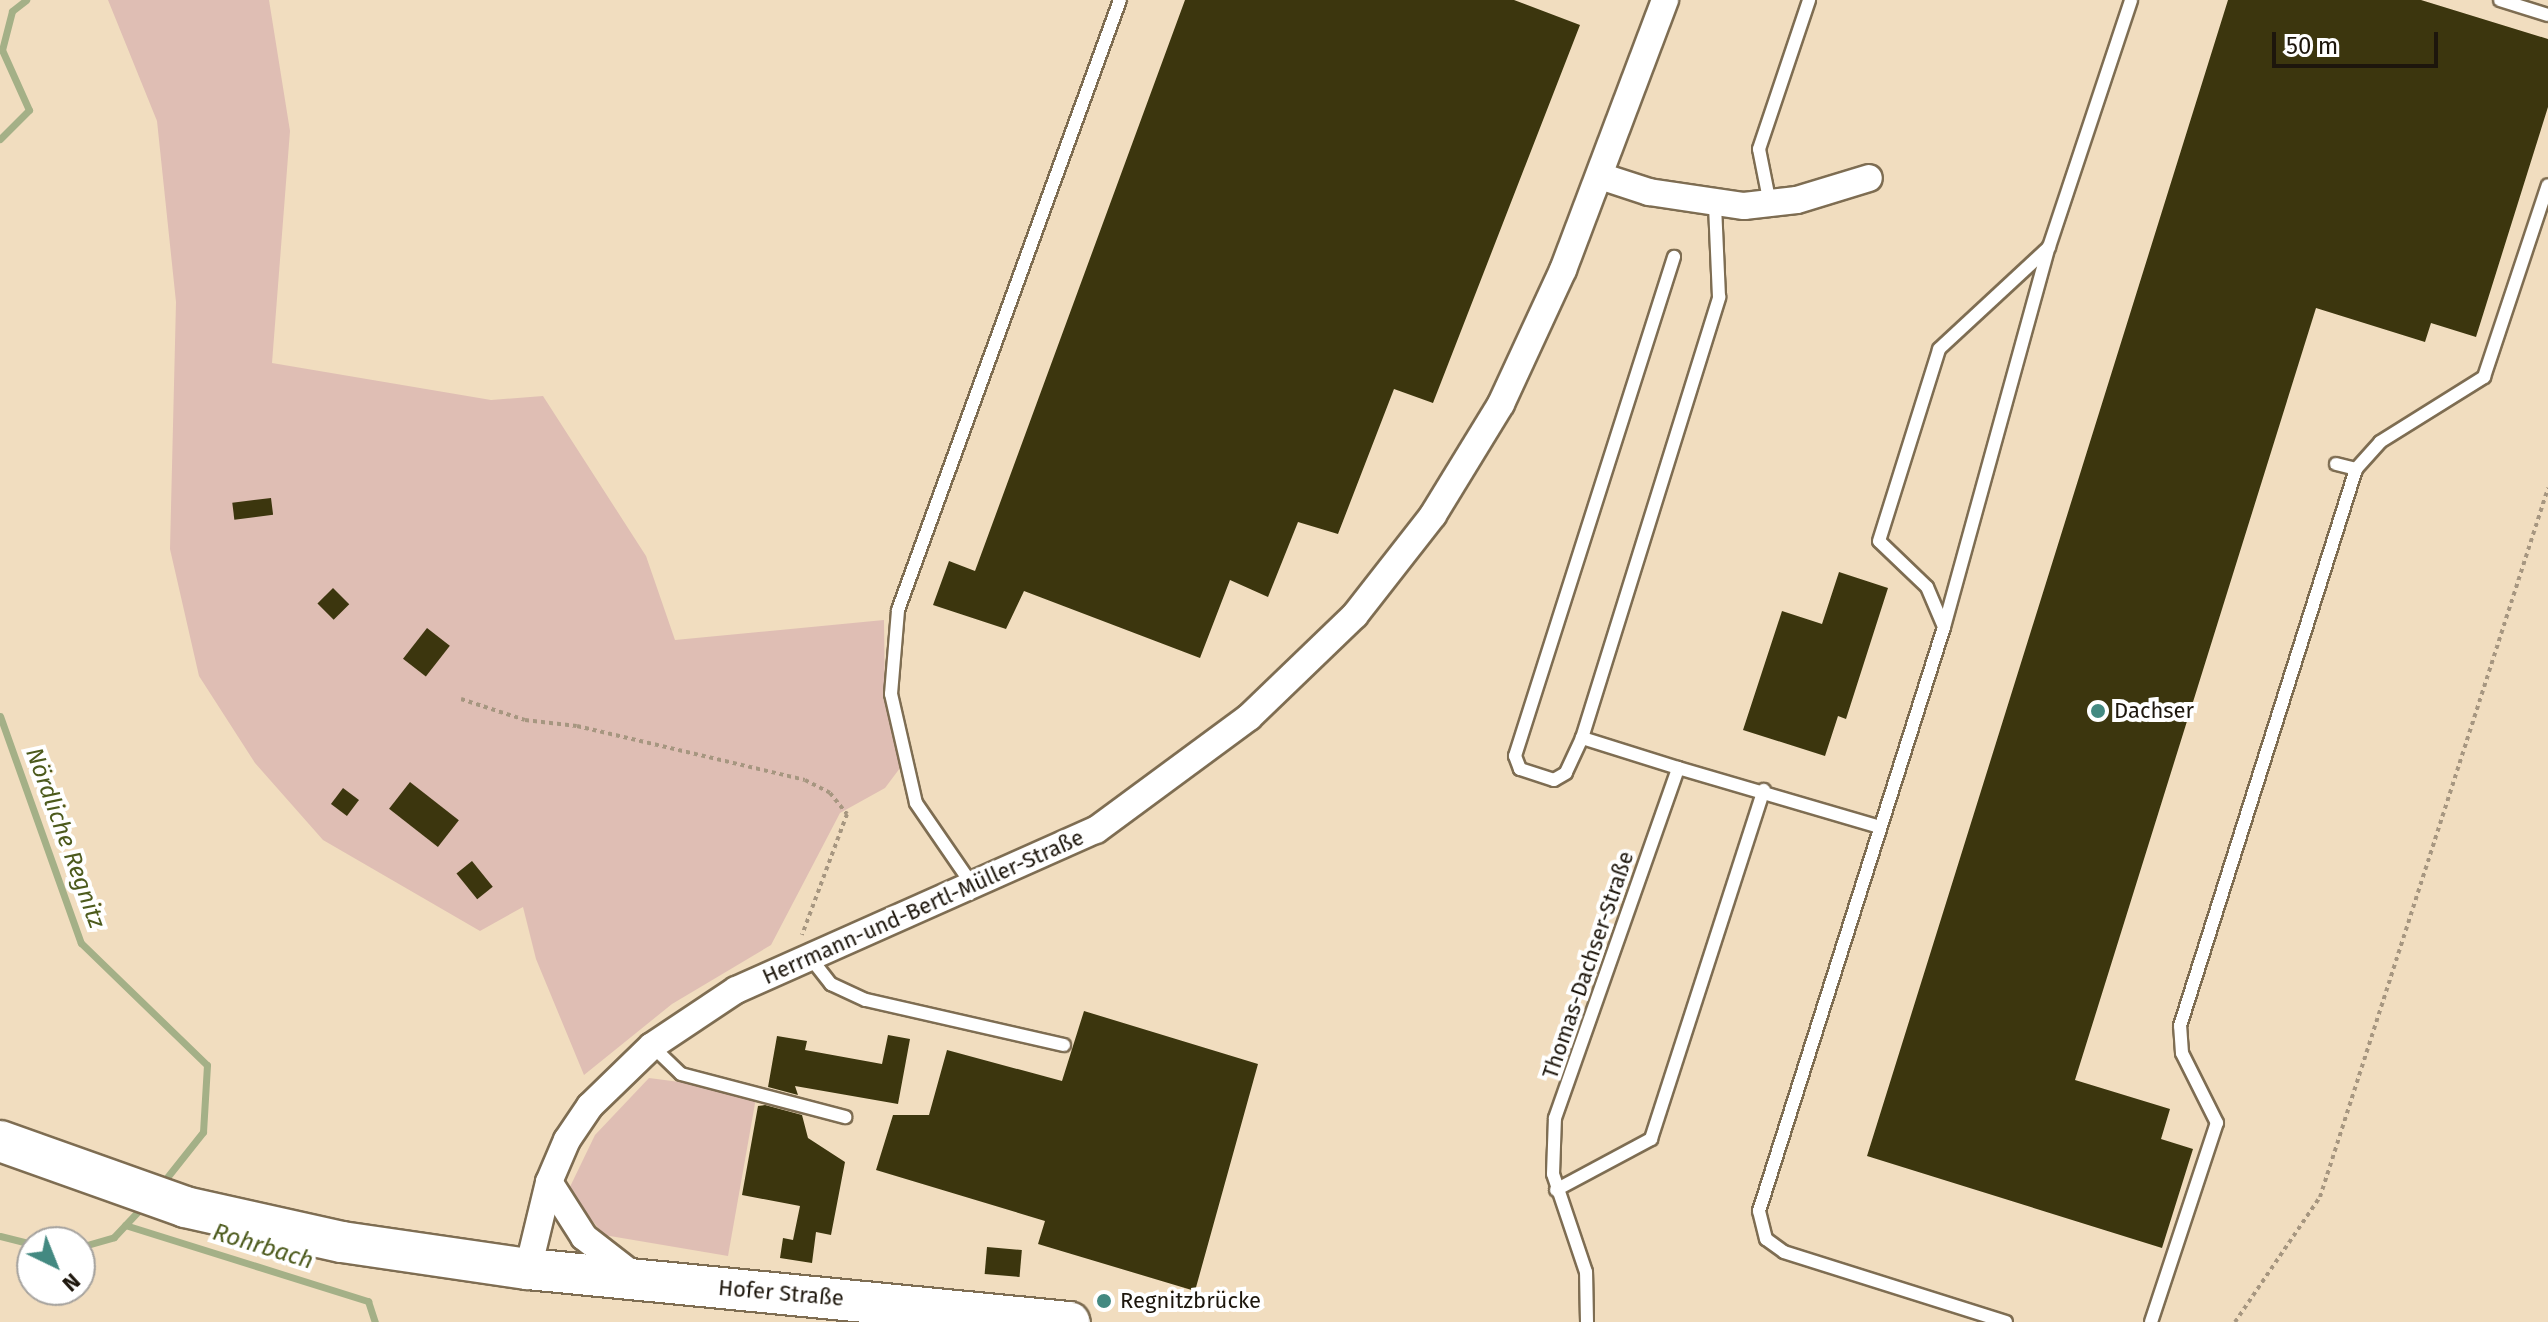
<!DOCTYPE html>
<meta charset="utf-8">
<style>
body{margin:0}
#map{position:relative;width:2548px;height:1322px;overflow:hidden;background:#f1ddbf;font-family:"Fira Sans",sans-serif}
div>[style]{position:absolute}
.green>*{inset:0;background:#dfbeb4}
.stream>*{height:7px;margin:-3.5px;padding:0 3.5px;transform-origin:3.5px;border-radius:3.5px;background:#a4b087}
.building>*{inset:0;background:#3c360e;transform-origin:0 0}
.path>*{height:4px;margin-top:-2px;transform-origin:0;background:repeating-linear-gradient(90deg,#a69680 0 4px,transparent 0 8px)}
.roads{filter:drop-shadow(2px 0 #7e6d52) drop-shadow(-2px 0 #7e6d52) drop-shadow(0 2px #7e6d52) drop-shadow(0 -2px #7e6d52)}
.lane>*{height:12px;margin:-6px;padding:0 6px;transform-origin:6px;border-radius:6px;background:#fff}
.street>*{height:26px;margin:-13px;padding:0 13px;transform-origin:13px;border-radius:13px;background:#fff}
.primary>*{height:40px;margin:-20px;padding:0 20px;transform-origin:20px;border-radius:20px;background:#fff}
.dots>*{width:22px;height:22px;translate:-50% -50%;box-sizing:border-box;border:4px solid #fff;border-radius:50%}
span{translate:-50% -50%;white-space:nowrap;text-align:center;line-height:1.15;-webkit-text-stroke:8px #fff;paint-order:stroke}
.poi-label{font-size:22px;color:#1d160c}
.left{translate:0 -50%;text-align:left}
.street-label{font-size:22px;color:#1d160c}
.water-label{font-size:24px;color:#4c5a1c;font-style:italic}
.north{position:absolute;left:16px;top:1226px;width:80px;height:80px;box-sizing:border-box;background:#fff;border:2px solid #a5a29e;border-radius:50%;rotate:137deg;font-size:22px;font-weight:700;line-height:32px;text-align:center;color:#1d160c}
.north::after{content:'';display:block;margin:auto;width:28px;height:36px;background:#438981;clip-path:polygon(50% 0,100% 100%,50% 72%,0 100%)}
.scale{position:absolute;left:2272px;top:32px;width:166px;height:36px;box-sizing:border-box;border:4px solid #1d160c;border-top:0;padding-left:10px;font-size:24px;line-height:28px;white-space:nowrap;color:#1d160c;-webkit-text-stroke:6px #fff;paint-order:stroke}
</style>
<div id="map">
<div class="green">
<div style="clip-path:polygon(108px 0,269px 0,290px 131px,272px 363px,491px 400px,543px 396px,646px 556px,675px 640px,884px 620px,885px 704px,900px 768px,885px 788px,840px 813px,771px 945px,672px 1004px,584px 1075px,536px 959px,523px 907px,480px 931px,323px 840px,255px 763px,199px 676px,170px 549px,176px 302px,157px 121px)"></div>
<div style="clip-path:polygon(649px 1078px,757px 1092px,728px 1256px,604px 1235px,568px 1191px,595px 1135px)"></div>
</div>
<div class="stream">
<div style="left:0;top:139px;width:41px;rotate:-45deg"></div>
<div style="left:29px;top:110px;width:66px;rotate:-114.2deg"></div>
<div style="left:2px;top:50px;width:40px;rotate:-75.6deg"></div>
<div style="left:12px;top:11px;width:18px;rotate:-38deg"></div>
<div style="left:0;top:716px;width:241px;rotate:70.4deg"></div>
<div style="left:81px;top:943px;width:175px;rotate:44.1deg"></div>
<div style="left:207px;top:1065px;width:67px;rotate:93.4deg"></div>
<div style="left:203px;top:1132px;width:68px;rotate:128.4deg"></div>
<div style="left:125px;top:1225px;width:255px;rotate:17.4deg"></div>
<div style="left:368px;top:1301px;width:22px;rotate:72deg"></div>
<div style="left:0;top:1236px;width:33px;rotate:14deg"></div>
<div style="left:80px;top:1247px;width:35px;rotate:-16deg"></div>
<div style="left:114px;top:1237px;width:42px;rotate:-46.9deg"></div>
</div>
<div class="building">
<div style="clip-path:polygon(1185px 0,1514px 0,1580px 25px,1433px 403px,1394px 389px,1338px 534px,1298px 522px,1268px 597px,1230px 580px,1200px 658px,1024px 591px,1006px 629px,933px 605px,949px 561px,975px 571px)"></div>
<div style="clip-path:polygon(2228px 0,2421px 0,2548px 39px,2548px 107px,2476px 337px,2431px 323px,2425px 342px,2316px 308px,2075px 1080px,2170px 1109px,2161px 1139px,2193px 1149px,2162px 1248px,1867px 1156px)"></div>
<div style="left:271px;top:498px;width:17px;height:39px;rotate:83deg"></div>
<div style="clip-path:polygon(1839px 572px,1888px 588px,1846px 719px,1838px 716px,1825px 756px,1743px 730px,1782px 611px,1822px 624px)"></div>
<div style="left:333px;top:588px;width:23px;height:22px;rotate:45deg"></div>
<div style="left:427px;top:628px;width:29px;height:39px;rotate:38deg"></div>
<div style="left:410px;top:782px;width:62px;height:34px;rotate:38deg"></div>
<div style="left:343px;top:788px;width:20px;height:20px;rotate:37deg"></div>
<div style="left:472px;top:861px;width:33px;height:20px;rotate:51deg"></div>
<div style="clip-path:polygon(1084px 1011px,1258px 1064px,1195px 1291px,1038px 1244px,1045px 1221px,876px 1170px,893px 1115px,929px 1115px,947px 1050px,1062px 1081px)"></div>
<div style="clip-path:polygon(888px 1035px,910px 1039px,898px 1104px,795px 1086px,798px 1095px,768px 1087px,777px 1036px,807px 1041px,805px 1050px,882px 1064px)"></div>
<div style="clip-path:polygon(765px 1105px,802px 1115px,808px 1138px,845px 1162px,831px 1235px,816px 1232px,812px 1263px,780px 1258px,783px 1238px,793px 1240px,800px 1206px,742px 1195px,758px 1106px)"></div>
<div style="left:987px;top:1247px;width:35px;height:27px;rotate:5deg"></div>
</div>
<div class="path">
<div style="left:461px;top:699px;width:67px;rotate:18.2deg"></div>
<div style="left:525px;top:720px;width:52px;rotate:6.6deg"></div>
<div style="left:577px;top:726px;width:234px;rotate:13.3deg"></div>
<div style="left:805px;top:780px;width:28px;rotate:27deg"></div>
<div style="left:830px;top:793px;width:27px;rotate:51deg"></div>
<div style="left:847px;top:814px;width:129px;rotate:110.4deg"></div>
<div style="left:2235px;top:1322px;width:151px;rotate:-55.8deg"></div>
<div style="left:2320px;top:1197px;width:745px;rotate:-72.17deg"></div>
</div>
<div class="roads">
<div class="lane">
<div style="left:2500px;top:0;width:50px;rotate:17.4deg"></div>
<div style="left:1770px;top:204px;width:56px;rotate:-101.3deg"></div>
<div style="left:1759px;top:149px;width:157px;rotate:-71.4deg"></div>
<div style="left:2336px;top:464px;width:21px;rotate:14deg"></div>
<div style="left:1944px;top:627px;width:43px;rotate:-113deg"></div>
<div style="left:1927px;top:587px;width:66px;rotate:-136.2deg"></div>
<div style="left:1879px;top:541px;width:201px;rotate:-72.6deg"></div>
<div style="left:1939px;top:349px;width:150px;rotate:-42.8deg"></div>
<div style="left:1582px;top:738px;width:38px;rotate:115deg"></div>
<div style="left:1566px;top:773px;width:14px;rotate:150deg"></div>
<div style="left:1554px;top:780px;width:36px;rotate:-162deg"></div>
<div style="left:1520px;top:769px;width:14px;rotate:-111deg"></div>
<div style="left:1515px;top:756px;width:524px;rotate:-72.33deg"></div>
<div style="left:1678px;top:768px;width:101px;rotate:-162.6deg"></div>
<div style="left:1582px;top:738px;width:462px;rotate:-72.7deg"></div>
<div style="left:1719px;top:297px;width:93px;rotate:-92.5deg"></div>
<div style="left:973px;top:886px;width:101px;rotate:-124.5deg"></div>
<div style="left:916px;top:803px;width:112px;rotate:-102.9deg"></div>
<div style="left:891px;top:694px;width:84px;rotate:-85.2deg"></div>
<div style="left:898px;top:610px;width:649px;rotate:-70deg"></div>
<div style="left:809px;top:956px;width:36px;rotate:52deg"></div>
<div style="left:831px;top:984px;width:38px;rotate:25deg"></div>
<div style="left:866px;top:1000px;width:203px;rotate:12.8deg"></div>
<div style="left:652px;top:1046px;width:40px;rotate:44deg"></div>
<div style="left:681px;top:1074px;width:170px;rotate:14.7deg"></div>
<div style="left:1556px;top:1190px;width:108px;rotate:-28.2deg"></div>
<div style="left:1651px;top:1139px;width:367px;rotate:-72.1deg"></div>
<div style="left:1587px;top:1322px;width:50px;rotate:-91.1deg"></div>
<div style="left:1586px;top:1272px;width:103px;rotate:-108.6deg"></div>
<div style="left:1553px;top:1174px;width:56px;rotate:-88deg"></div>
<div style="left:1555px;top:1118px;width:371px;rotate:-70.6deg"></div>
<div style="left:1678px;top:768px;width:210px;rotate:16.3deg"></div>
<div style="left:2006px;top:1322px;width:233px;rotate:-162.5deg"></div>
<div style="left:1784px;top:1252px;width:22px;rotate:-144deg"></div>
<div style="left:1766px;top:1239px;width:29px;rotate:-104deg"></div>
<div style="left:1759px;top:1211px;width:613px;rotate:-72.42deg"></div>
<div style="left:1944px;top:627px;width:394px;rotate:-74.6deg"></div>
<div style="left:2049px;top:247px;width:260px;rotate:-71.6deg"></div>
<div style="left:2151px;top:1322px;width:210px;rotate:-71.7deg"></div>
<div style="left:2217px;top:1123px;width:78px;rotate:-116.6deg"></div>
<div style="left:2182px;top:1053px;width:27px;rotate:-94deg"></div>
<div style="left:2180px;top:1026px;width:584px;rotate:-72.46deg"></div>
<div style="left:2356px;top:469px;width:36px;rotate:-48deg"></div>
<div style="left:2380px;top:442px;width:123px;rotate:-32deg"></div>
<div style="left:2484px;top:377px;width:202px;rotate:-71.6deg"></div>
</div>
<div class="street">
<div style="left:1600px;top:176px;width:52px;rotate:18.1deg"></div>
<div style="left:1649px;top:192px;width:96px;rotate:8.4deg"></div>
<div style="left:1744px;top:206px;width:53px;rotate:-6.5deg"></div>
<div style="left:1797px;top:200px;width:75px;rotate:-17deg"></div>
<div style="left:549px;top:1182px;width:65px;rotate:57.5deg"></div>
<div style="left:584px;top:1237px;width:62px;rotate:37.8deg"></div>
<div style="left:528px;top:1269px;width:89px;rotate:-76.4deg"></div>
<div style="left:549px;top:1182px;width:46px;rotate:-66.8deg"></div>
<div style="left:567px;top:1140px;width:41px;rotate:-55.9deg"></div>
<div style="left:590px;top:1106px;width:86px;rotate:-44.1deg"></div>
<div style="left:652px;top:1046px;width:101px;rotate:-33.7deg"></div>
<div style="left:736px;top:990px;width:394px;rotate:-24deg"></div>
<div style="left:1096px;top:830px;width:190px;rotate:-36.4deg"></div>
<div style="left:1249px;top:717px;width:147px;rotate:-43.9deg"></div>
<div style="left:1355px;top:615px;width:127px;rotate:-52deg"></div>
<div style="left:1433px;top:515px;width:130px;rotate:-58.5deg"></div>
<div style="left:1501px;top:404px;width:148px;rotate:-65.2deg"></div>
<div style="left:1563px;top:270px;width:289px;rotate:-69.3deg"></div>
</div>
<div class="primary">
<div style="left:0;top:1141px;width:196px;rotate:19.6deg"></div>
<div style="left:185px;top:1207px;width:161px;rotate:12.6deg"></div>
<div style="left:342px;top:1242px;width:188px;rotate:8.3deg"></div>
<div style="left:528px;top:1269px;width:544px;rotate:5.6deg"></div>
</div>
</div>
<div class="dots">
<div style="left:2098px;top:711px;background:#438981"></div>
<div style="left:1104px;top:1301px;background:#438981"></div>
</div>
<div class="poi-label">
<span class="left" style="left:2114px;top:711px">Dachser</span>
<span class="left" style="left:1120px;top:1301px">Regnitzbrücke</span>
</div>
<div class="street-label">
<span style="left:923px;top:907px;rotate:-24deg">Herrmann-und-Bertl-Müller-Straße</span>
<span style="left:1588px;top:965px;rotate:-71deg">Thomas-Dachser-Straße</span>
<span style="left:781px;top:1293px;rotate:5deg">Hofer Straße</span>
</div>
<div class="water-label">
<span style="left:65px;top:838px;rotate:70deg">Nördliche Regnitz</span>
<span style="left:263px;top:1247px;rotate:17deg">Rohrbach</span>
</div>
<div class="north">N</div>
<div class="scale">50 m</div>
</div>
